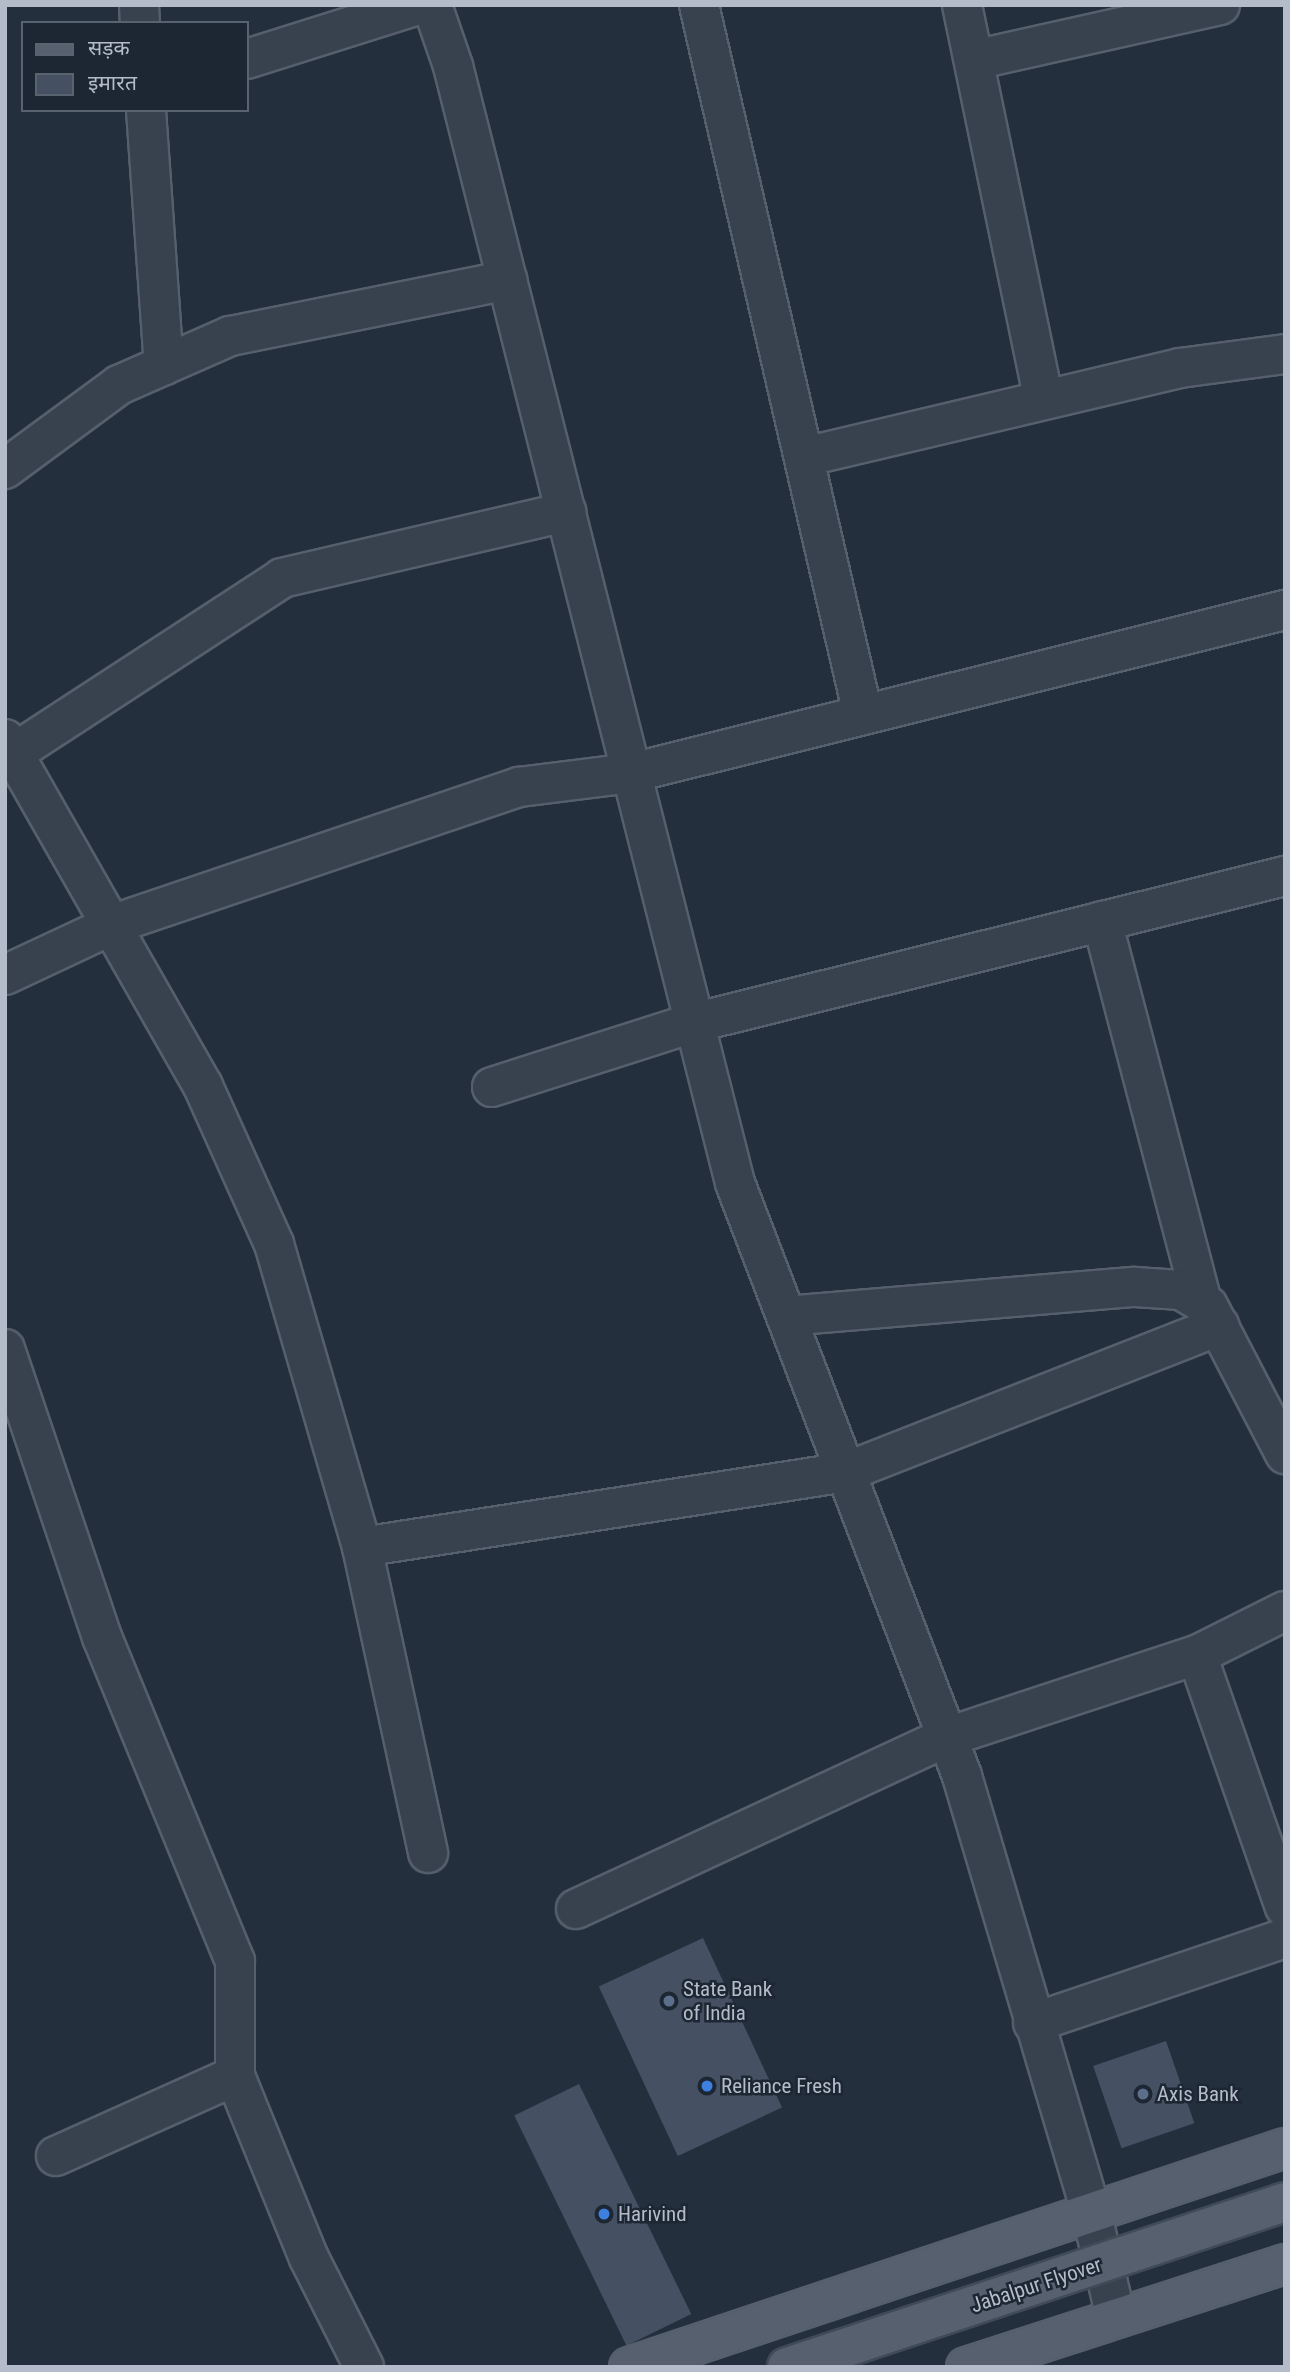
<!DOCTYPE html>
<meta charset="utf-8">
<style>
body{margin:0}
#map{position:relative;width:1290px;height:2372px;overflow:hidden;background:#242f3e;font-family:"Roboto Condensed","Noto Sans Devanagari",sans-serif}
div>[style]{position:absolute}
.building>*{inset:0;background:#455162;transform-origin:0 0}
.roads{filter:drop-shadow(2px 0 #565f6c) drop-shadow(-2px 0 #565f6c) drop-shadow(0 2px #565f6c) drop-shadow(0 -2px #565f6c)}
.minor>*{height:38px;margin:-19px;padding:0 19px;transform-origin:19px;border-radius:19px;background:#38414e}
.primary>*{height:38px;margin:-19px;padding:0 19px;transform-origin:19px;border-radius:19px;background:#56606e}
.bridges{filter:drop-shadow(2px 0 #414a57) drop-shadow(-2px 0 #414a57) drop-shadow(0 2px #414a57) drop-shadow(0 -2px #414a57)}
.primary-bridge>*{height:38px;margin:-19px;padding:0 19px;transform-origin:19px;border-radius:19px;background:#56606e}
.dots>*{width:19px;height:19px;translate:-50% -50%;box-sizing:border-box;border:4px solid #1d2633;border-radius:50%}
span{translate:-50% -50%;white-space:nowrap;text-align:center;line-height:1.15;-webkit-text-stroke:5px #1d2633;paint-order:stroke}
.poi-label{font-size:21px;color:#b4bcc9}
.left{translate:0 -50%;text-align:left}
.street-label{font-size:21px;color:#b4bcc9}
.frame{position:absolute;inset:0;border:7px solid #b4bcc9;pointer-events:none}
.legend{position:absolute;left:21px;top:21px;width:228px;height:91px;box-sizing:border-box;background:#1d2633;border:2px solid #59626f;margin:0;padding:9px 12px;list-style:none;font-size:21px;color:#b4bcc9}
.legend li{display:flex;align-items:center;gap:14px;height:35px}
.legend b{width:35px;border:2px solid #59626f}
</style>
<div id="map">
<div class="building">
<div style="left:703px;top:1938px;width:187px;height:115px;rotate:65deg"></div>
<div style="left:1166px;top:2041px;width:87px;height:77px;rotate:71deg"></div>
<div style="left:579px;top:2084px;width:256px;height:72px;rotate:64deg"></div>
</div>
<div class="roads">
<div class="minor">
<div style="left:139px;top:5px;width:18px;rotate:87deg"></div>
<div style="left:432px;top:5px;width:65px;rotate:71deg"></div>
<div style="left:453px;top:66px;width:1152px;rotate:75.83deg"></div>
<div style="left:735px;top:1183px;width:635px;rotate:69.05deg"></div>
<div style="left:962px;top:1776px;width:454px;rotate:73.5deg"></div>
<div style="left:1091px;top:2211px;width:110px;rotate:76.8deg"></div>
<div style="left:699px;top:5px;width:728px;rotate:76.98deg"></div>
<div style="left:962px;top:5px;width:403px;rotate:78.3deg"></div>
<div style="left:247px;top:59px;width:179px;rotate:-17.5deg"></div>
<div style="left:974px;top:60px;width:252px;rotate:-12.6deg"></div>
<div style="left:146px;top:110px;width:256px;rotate:86deg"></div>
<div style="left:804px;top:457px;width:386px;rotate:-13.3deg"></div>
<div style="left:1180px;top:368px;width:106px;rotate:-7.6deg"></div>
<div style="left:5px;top:469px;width:142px;rotate:-36.4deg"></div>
<div style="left:119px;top:385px;width:121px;rotate:-23.8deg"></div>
<div style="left:230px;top:336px;width:283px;rotate:-11.4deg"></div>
<div style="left:5px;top:739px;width:400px;rotate:60.3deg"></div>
<div style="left:203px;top:1086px;width:173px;rotate:65.8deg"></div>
<div style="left:274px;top:1244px;width:316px;rotate:73.8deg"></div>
<div style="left:362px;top:1547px;width:313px;rotate:77.8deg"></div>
<div style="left:14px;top:753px;width:320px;rotate:-33.1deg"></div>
<div style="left:282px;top:578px;width:292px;rotate:-13.1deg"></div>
<div style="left:1102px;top:921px;width:391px;rotate:75.3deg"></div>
<div style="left:5px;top:975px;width:120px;rotate:-25.1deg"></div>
<div style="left:114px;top:924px;width:428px;rotate:-18.7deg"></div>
<div style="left:519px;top:787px;width:113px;rotate:-7.1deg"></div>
<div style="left:631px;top:773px;width:674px;rotate:-14deg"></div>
<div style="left:492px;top:1087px;width:211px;rotate:-17.7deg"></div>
<div style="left:693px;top:1023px;width:610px;rotate:-13.95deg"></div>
<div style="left:786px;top:1316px;width:350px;rotate:-4.8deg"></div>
<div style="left:1135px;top:1287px;width:46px;rotate:3.7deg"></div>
<div style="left:1181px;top:1290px;width:31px;rotate:31deg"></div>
<div style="left:1208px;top:1306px;width:167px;rotate:62.5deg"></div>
<div style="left:5px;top:1349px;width:304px;rotate:71.4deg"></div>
<div style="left:102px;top:1637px;width:350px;rotate:67.7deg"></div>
<div style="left:235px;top:1961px;width:115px;rotate:90deg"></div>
<div style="left:235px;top:2076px;width:196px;rotate:67.9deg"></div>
<div style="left:309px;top:2258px;width:122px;rotate:63.2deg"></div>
<div style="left:362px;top:1547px;width:490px;rotate:-8.8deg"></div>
<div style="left:846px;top:1472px;width:401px;rotate:-21.4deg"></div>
<div style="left:1197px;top:1655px;width:267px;rotate:70.8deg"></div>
<div style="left:576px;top:1909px;width:409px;rotate:-24.9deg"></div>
<div style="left:947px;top:1737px;width:263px;rotate:-18.2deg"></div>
<div style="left:1197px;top:1655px;width:98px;rotate:-26.6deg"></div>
<div style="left:1033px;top:2023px;width:266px;rotate:-18.6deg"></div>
<div style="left:56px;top:2156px;width:196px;rotate:-24.1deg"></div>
</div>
<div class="primary">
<div style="left:629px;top:2367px;width:692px;rotate:-18.46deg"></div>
<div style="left:966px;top:2367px;width:335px;rotate:-17.9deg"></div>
</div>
</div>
<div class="bridges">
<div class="primary-bridge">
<div style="left:787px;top:2367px;width:525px;rotate:-18.33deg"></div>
</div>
</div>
<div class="dots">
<div style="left:669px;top:2001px;background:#5c6f8a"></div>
<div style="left:707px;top:2086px;background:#3f7fe0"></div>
<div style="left:1143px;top:2094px;background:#5c6f8a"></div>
<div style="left:604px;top:2214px;background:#3f7fe0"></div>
</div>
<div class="poi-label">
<span class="left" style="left:683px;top:2001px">State Bank<br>of India</span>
<span class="left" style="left:721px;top:2086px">Reliance Fresh</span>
<span class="left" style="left:1157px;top:2094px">Axis Bank</span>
<span class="left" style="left:618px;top:2214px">Harivind</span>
</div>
<div class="street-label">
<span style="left:1036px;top:2285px;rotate:-18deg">Jabalpur Flyover</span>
</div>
<div class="frame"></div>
<ul class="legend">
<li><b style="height:9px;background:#56606e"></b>सड़क</li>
<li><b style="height:19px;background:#455162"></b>इमारत</li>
</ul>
</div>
